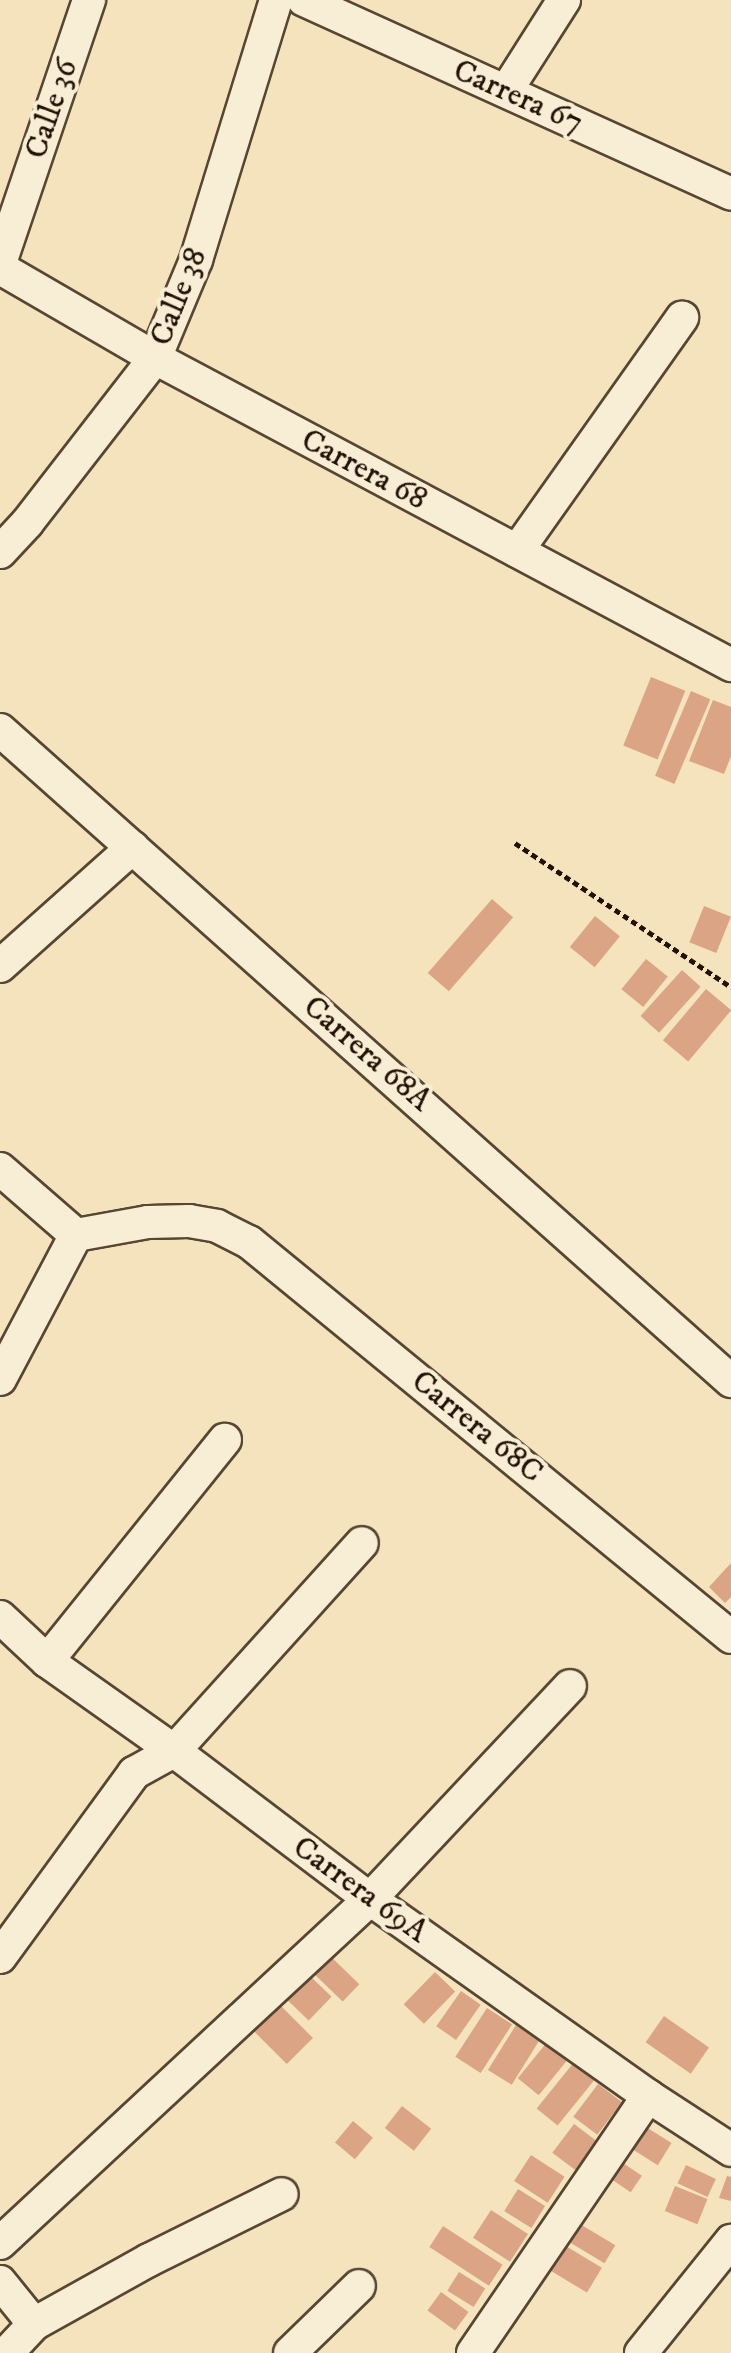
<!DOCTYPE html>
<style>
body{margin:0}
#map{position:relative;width:731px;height:2353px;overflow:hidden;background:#f5e3be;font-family:"IM FELL DW Pica",serif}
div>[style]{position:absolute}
.building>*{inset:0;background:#daa485;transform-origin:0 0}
.path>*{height:5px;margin-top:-2.5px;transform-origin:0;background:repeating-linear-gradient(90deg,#221203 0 6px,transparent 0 10px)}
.roads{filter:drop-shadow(2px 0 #574632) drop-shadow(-2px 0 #574632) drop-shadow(0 2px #574632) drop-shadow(0 -2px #574632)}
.minor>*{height:32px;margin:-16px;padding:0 16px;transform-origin:16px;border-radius:16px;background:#f8edd5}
span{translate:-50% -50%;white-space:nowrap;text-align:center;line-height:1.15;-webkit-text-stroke:8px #f8edd5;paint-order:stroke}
.street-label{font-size:32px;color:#221203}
</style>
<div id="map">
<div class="building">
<div style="left:651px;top:677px;width:37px;height:74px;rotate:22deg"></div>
<div style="left:691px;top:691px;width:21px;height:92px;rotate:23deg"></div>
<div style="clip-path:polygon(713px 700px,731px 707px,731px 756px,724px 774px,689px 761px)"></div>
<div style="left:492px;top:899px;width:28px;height:98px;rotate:41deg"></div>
<div style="left:704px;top:906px;width:29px;height:39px;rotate:22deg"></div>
<div style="left:595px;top:916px;width:32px;height:40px;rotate:39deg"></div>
<div style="left:646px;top:959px;width:28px;height:39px;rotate:39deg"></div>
<div style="left:682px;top:970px;width:25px;height:62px;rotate:42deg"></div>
<div style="left:706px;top:989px;width:33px;height:67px;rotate:40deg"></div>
<div style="clip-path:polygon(731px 1563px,731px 1597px,725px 1603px,709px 1587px)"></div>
<div style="left:327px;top:1953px;width:45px;height:24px;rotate:44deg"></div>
<div style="left:435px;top:1972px;width:28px;height:45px;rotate:44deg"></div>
<div style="left:310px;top:1976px;width:30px;height:33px;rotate:44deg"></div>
<div style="left:461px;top:1991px;width:24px;height:43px;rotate:35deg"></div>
<div style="left:279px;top:2004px;width:48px;height:37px;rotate:45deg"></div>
<div style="left:487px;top:2008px;width:30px;height:58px;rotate:33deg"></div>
<div style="left:664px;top:2016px;width:55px;height:32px;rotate:35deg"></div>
<div style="left:516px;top:2025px;width:28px;height:53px;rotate:32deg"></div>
<div style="left:548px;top:2041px;width:27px;height:48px;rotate:39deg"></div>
<div style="left:575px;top:2061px;width:27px;height:61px;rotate:39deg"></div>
<div style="left:598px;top:2084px;width:30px;height:41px;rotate:37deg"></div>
<div style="left:402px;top:2106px;width:37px;height:28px;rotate:38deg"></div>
<div style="left:353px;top:2121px;width:26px;height:28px;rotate:40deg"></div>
<div style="left:574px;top:2124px;width:30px;height:36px;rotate:37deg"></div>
<div style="left:641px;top:2124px;width:36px;height:26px;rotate:32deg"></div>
<div style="left:531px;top:2155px;width:40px;height:31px;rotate:33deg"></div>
<div style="left:617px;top:2159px;width:30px;height:20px;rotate:34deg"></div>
<div style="left:686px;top:2165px;width:33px;height:20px;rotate:25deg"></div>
<div style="clip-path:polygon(727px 2176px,731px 2177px,731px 2201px,719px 2198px)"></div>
<div style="left:675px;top:2186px;width:35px;height:27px;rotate:22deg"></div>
<div style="left:518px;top:2189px;width:32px;height:26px;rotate:32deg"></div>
<div style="left:491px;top:2210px;width:44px;height:33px;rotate:33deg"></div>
<div style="left:575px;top:2221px;width:47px;height:21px;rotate:31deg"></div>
<div style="left:443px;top:2226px;width:71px;height:25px;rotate:33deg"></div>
<div style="left:559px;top:2242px;width:50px;height:29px;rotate:31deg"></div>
<div style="left:459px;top:2272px;width:31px;height:22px;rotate:32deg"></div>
<div style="left:441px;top:2292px;width:34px;height:23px;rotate:36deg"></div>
</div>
<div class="path">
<div style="left:515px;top:843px;width:260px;rotate:33.7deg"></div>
</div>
<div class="roads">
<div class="minor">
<div style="left:304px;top:0;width:469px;rotate:24.4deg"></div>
<div style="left:506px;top:91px;width:108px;rotate:-57.5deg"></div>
<div style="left:0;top:263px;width:278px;rotate:-71.3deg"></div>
<div style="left:0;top:268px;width:179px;rotate:30.1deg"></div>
<div style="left:155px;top:358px;width:653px;rotate:28.06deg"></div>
<div style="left:517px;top:551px;width:286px;rotate:-54.7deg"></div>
<div style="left:0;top:552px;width:40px;rotate:-47deg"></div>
<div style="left:27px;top:523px;width:209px;rotate:-52.2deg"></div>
<div style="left:155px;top:358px;width:106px;rotate:-67.3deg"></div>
<div style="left:196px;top:260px;width:272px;rotate:-72.9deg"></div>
<div style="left:0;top:730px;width:979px;rotate:41.69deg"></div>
<div style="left:0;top:966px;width:178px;rotate:-41.8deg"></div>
<div style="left:0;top:1169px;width:101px;rotate:41deg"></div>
<div style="left:0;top:1379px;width:163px;rotate:-62.2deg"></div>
<div style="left:76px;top:1235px;width:73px;rotate:-10.2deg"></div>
<div style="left:148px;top:1222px;width:41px;rotate:-1.4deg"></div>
<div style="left:189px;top:1221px;width:28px;rotate:10deg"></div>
<div style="left:217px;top:1226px;width:36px;rotate:27deg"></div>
<div style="left:249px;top:1242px;width:623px;rotate:39.33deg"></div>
<div style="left:0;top:1617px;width:64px;rotate:43.1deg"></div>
<div style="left:47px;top:1661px;width:156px;rotate:35.3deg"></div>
<div style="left:174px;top:1751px;width:246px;rotate:37.1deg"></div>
<div style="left:370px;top:1899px;width:341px;rotate:35.3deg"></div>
<div style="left:648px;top:2096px;width:99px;rotate:33deg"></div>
<div style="left:47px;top:1661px;width:284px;rotate:-51.2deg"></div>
<div style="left:0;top:1957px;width:228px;rotate:-53.9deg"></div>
<div style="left:134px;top:1773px;width:46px;rotate:-28.8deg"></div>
<div style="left:174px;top:1751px;width:280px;rotate:-47.9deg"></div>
<div style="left:0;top:2243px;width:505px;rotate:-42.91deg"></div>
<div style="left:370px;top:1899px;width:292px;rotate:-46.8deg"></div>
<div style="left:0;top:2282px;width:54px;rotate:51deg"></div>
<div style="left:7px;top:2353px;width:40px;rotate:-47deg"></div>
<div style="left:34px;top:2324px;width:132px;rotate:-29.1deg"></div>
<div style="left:149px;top:2260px;width:148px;rotate:-26.4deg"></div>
<div style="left:290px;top:2353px;width:96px;rotate:-44.2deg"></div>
<div style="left:473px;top:2353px;width:311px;rotate:-55.7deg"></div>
<div style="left:641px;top:2353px;width:144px;rotate:-51.2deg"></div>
</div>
</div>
<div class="street-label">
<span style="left:518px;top:97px;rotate:24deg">Carrera 67</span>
<span style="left:52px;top:109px;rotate:-71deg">Calle 36</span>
<span style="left:179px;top:297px;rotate:-68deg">Calle 38</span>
<span style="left:364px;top:470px;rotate:28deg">Carrera 68</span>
<span style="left:367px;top:1054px;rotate:41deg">Carrera 68A</span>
<span style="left:477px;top:1427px;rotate:39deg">Carrera 68C</span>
<span style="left:360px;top:1890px;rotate:36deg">Carrera 69A</span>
</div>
</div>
